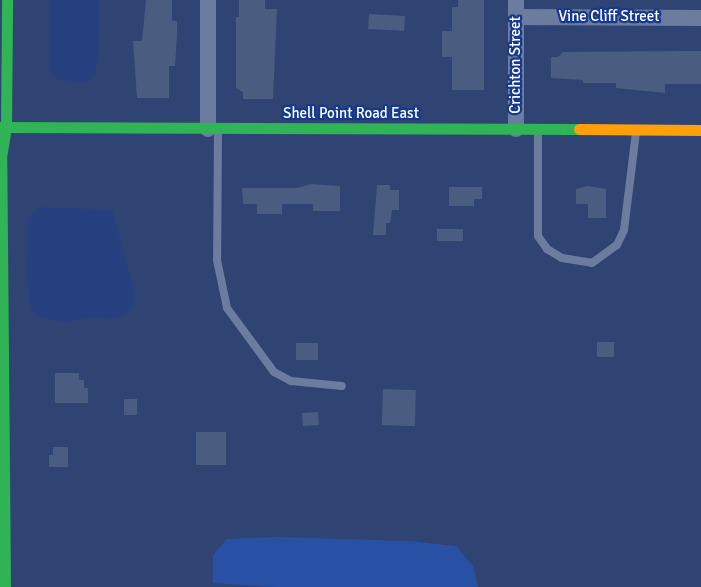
<!DOCTYPE html>
<style>
body{margin:0}
#map{position:relative;width:701px;height:587px;overflow:hidden;background:#304473;font-family:Signika,sans-serif}
div>[style]{position:absolute}
.green>*{inset:0;background:#2850a5}
.water>*{inset:0;background:#274180}
.building>*{inset:0;background:#4b5c81;transform-origin:0 0}
.lane>*{height:8px;margin:-4px;padding:0 4px;transform-origin:4px;border-radius:4px;background:#6c7c9e}
.street>*{height:16px;margin:-8px;padding:0 8px;transform-origin:8px;border-radius:8px;background:#6c7c9e}
.fast>*{height:11px;margin:-5.5px;padding:0 5.5px;transform-origin:5.5px;border-radius:5.5px;background:#30b455}
.slow>*{height:11px;margin:-5.5px;padding:0 5.5px;transform-origin:5.5px;border-radius:5.5px;background:#ff9f0a}
span{translate:-50% -50%;white-space:nowrap;text-align:center;line-height:1.15;-webkit-text-stroke:4.5px #15398e;paint-order:stroke}
.street-label{font-size:15px;color:#fff}
</style>
<div id="map">
<div class="green">
<div style="clip-path:polygon(277px 537px,408px 541px,456px 546px,473px 566px,478px 587px,274px 587px,213px 583px,213px 555px,227px 539px)"></div>
</div>
<div class="water">
<div style="clip-path:polygon(49px 0,99px 0,98px 56px,95px 75px,88px 82px,59px 80px,49px 70px)"></div>
<div style="clip-path:polygon(40px 207px,112px 210px,135px 293px,132px 309px,126px 315px,111px 319px,94px 317px,64px 322px,40px 317px,31px 309px,27px 277px,28px 221px,32px 212px)"></div>
</div>
<div class="building">
<div style="clip-path:polygon(146px 0,172px 0,172px 21px,177px 21px,177px 35px,175px 66px,169px 66px,169px 98px,137px 98px,133px 41px,142px 41px)"></div>
<div style="clip-path:polygon(239px 0,265px 0,265px 9px,277px 9px,273px 99px,243px 99px,243px 92px,236px 88px,236px 17px,239px 17px)"></div>
<div style="clip-path:polygon(458px 0,484px 0,484px 90px,452px 90px,452px 57px,442px 57px,442px 31px,452px 31px,452px 7px,458px 7px)"></div>
<div style="left:369px;top:14px;width:36px;height:15px;rotate:3deg"></div>
<div style="clip-path:polygon(687px 51px,701px 51px,701px 84px,665px 84px,665px 93px,616px 88px,616px 83px,583px 83px,583px 80px,551px 78px,551px 57px,558px 57px,563px 52px)"></div>
<div style="clip-path:polygon(311px 184px,340px 186px,340px 211px,313px 211px,313px 204px,282px 204px,282px 214px,257px 214px,257px 204px,243px 204px,242px 188px,297px 188px)"></div>
<div style="clip-path:polygon(377px 185px,390px 185px,390px 190px,399px 190px,399px 210px,392px 210px,390px 223px,386px 223px,386px 235px,373px 235px)"></div>
<div style="clip-path:polygon(587px 186px,606px 189px,606px 218px,588px 218px,588px 204px,576px 204px,576px 189px)"></div>
<div style="clip-path:polygon(449px 187px,482px 187px,482px 199px,474px 199px,474px 206px,449px 206px)"></div>
<div style="left:437px;top:229px;width:26px;height:12px"></div>
<div style="left:597px;top:342px;width:17px;height:15px"></div>
<div style="left:318px;top:343px;width:17px;height:22px;rotate:90deg"></div>
<div style="clip-path:polygon(55px 373px,79px 373px,79px 380px,84px 380px,84px 388px,88px 388px,88px 403px,55px 403px)"></div>
<div style="left:383px;top:389px;width:33px;height:36px;rotate:2deg"></div>
<div style="left:124px;top:399px;width:13px;height:16px"></div>
<div style="left:318px;top:412px;width:13px;height:16px;rotate:86deg"></div>
<div style="left:196px;top:432px;width:30px;height:33px"></div>
<div style="clip-path:polygon(53px 447px,68px 447px,68px 467px,49px 467px,49px 455px,53px 455px)"></div>
</div>
<div class="lane">
<div style="left:218px;top:131px;width:129px;rotate:90.4deg"></div>
<div style="left:217px;top:260px;width:49px;rotate:78.2deg"></div>
<div style="left:227px;top:308px;width:79px;rotate:53.7deg"></div>
<div style="left:274px;top:372px;width:19px;rotate:28deg"></div>
<div style="left:291px;top:381px;width:51px;rotate:5.6deg"></div>
<div style="left:538px;top:132px;width:104px;rotate:90deg"></div>
<div style="left:538px;top:236px;width:16px;rotate:55deg"></div>
<div style="left:547px;top:249px;width:17px;rotate:31deg"></div>
<div style="left:562px;top:258px;width:30px;rotate:9deg"></div>
<div style="left:592px;top:263px;width:31px;rotate:-36deg"></div>
<div style="left:617px;top:245px;width:17px;rotate:-65deg"></div>
<div style="left:624px;top:230px;width:99px;rotate:-83deg"></div>
</div>
<div class="street">
<div style="left:208px;top:0;width:129px;rotate:90deg"></div>
<div style="left:516px;top:17px;width:185px;rotate:0.3deg"></div>
<div style="left:516px;top:129px;width:129px;rotate:-90deg"></div>
</div>
<div class="fast">
<div style="left:0;top:127px;width:579px;rotate:0.2deg"></div>
<div style="left:5px;top:587px;width:429px;rotate:-90.5deg"></div>
<div style="left:1px;top:158px;width:31px;rotate:-81deg"></div>
<div style="left:6px;top:127px;width:127px;rotate:-89.5deg"></div>
</div>
<div class="slow">
<div style="left:579px;top:129px;width:122px;rotate:0.5deg"></div>
</div>
<div class="street-label">
<span style="left:609px;top:17px">Vine Cliff Street</span>
<span style="left:516px;top:65px;rotate:-90deg">Crichton Street</span>
<span style="left:351px;top:114px">Shell Point Road East</span>
</div>
</div>
